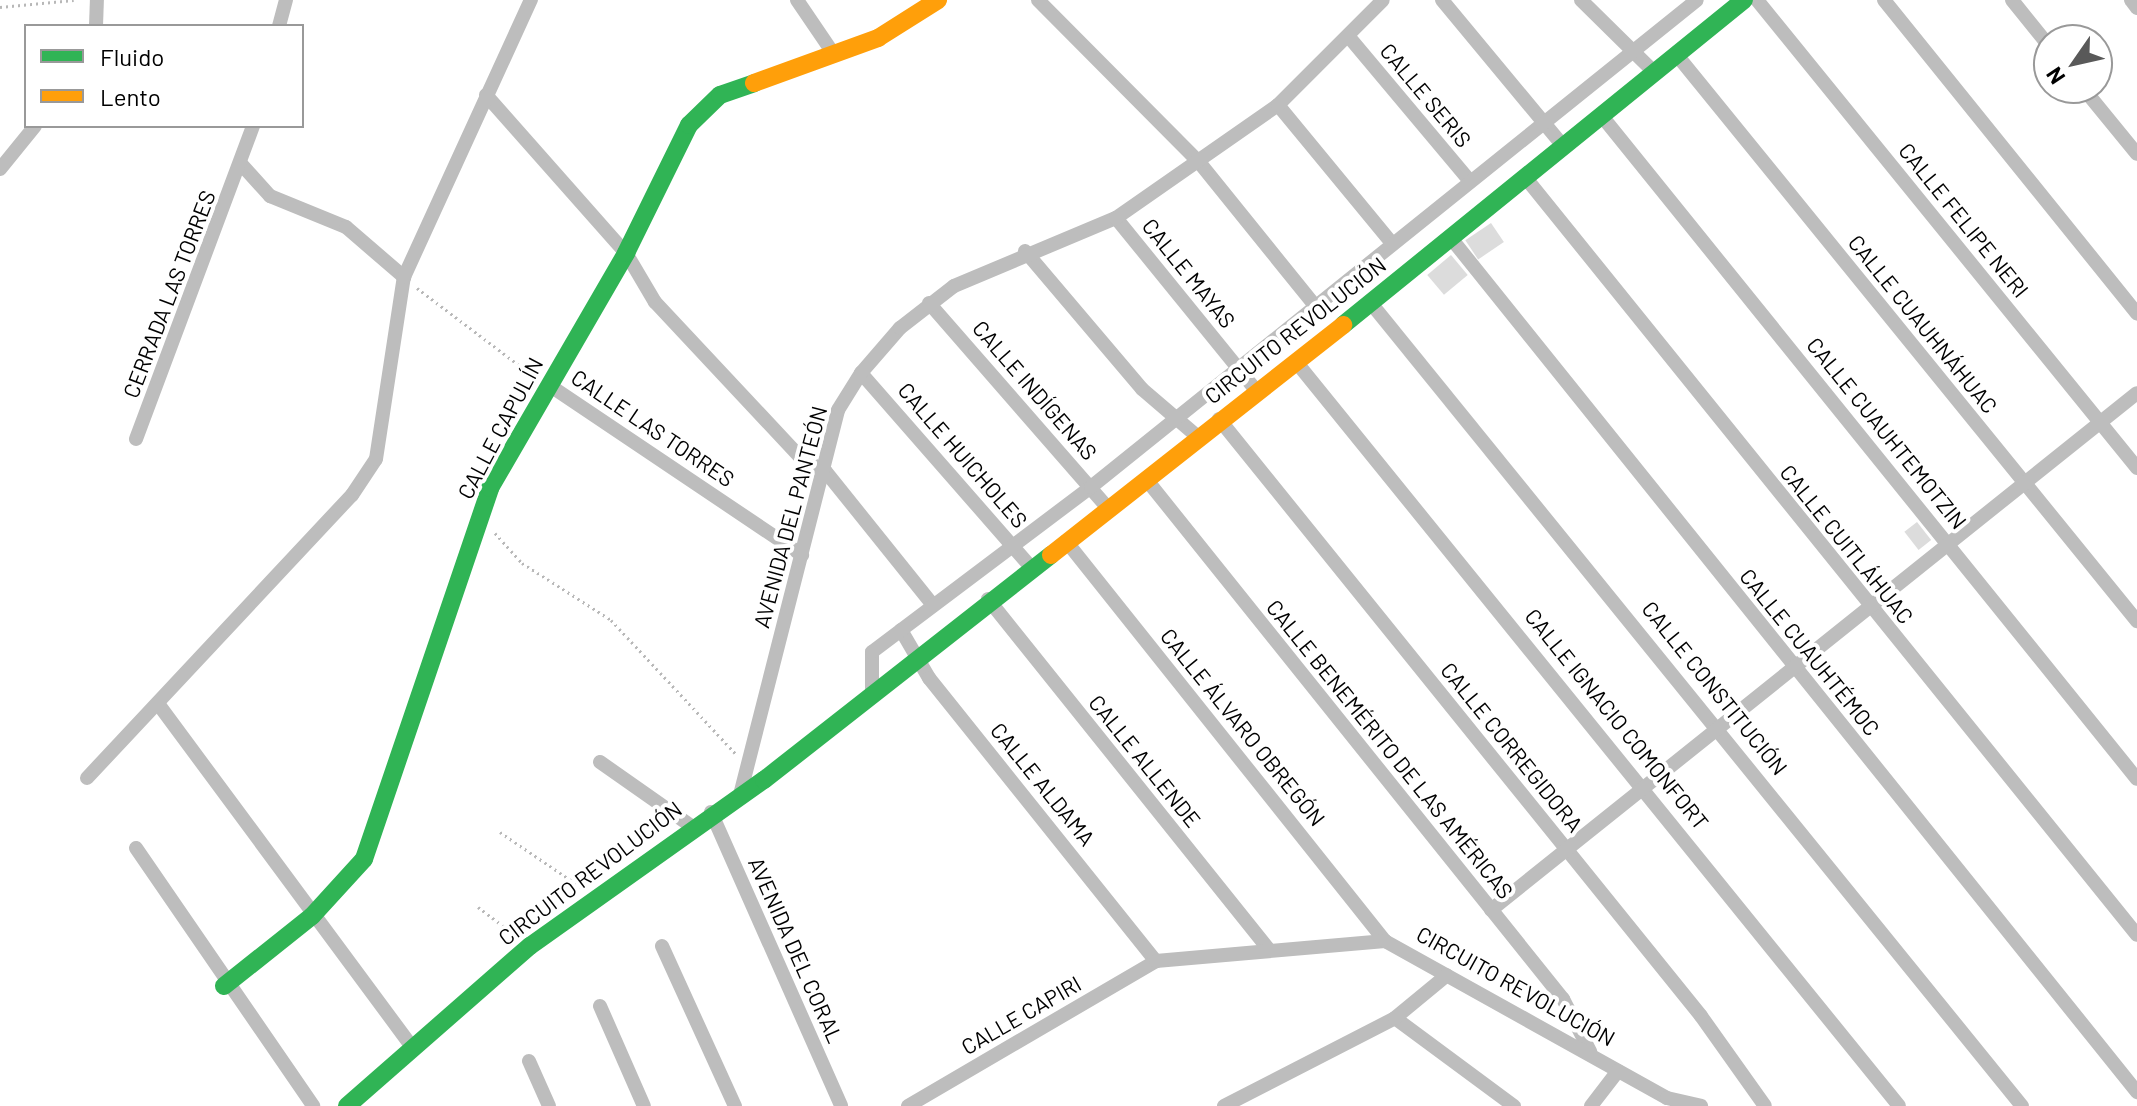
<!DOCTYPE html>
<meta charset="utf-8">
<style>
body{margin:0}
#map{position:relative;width:2137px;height:1106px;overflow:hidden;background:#fff;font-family:Barlow,sans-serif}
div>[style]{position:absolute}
.building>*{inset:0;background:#dcdcdc;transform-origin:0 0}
.path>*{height:3px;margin-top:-1.5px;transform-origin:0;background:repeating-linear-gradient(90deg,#b8b8b8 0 2px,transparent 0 6px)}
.street>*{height:14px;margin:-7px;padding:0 7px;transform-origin:7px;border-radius:7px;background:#bdbdbd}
.fast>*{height:18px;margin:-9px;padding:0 9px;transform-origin:9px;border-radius:9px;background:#30b455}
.slow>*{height:18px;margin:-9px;padding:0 9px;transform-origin:9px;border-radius:9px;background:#ff9f0a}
span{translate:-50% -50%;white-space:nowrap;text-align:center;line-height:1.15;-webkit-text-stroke:8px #fff;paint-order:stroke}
.street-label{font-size:22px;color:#000}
.legend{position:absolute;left:24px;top:24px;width:280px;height:104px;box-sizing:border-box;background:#fff;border:2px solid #999;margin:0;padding:10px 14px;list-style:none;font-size:24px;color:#000}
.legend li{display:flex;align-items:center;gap:16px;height:40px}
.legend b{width:40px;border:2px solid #999}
.north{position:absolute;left:2033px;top:24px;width:80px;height:80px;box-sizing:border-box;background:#fff;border:2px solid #999;border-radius:50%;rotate:236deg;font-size:22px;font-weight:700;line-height:32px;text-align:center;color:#000}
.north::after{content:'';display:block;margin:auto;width:28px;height:36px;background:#595959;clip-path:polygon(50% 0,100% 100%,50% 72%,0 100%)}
</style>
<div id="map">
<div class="building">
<div style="left:1491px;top:223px;width:23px;height:31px;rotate:56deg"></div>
<div style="left:1451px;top:255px;width:26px;height:31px;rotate:50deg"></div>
<div style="left:1917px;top:522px;width:23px;height:16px;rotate:52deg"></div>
</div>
<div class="path">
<div style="left:0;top:7px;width:74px;rotate:-5.4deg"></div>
<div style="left:417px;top:288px;width:144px;rotate:37.1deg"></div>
<div style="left:495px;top:533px;width:40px;rotate:48deg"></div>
<div style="left:522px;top:563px;width:106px;rotate:32.6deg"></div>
<div style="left:611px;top:620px;width:182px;rotate:47deg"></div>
<div style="left:500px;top:832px;width:99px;rotate:34.3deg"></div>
<div style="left:478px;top:907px;width:45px;rotate:36.9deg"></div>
</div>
<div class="street">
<div style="left:797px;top:0;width:60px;rotate:55.8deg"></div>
<div style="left:1038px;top:0;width:228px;rotate:45.2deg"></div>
<div style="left:1199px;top:162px;width:185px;rotate:51.1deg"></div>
<div style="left:1442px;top:0;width:190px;rotate:50.3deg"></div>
<div style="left:1581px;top:0;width:103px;rotate:44.6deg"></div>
<div style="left:1757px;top:0;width:603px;rotate:50.92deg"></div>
<div style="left:1884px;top:0;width:403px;rotate:51.1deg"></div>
<div style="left:2012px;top:0;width:59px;rotate:51.2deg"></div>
<div style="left:2131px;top:0;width:10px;rotate:53deg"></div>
<div style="left:96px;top:26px;width:26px;rotate:-88deg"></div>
<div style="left:279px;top:26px;width:27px;rotate:-75deg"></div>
<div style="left:1349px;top:37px;width:187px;rotate:50deg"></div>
<div style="left:1676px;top:54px;width:731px;rotate:50.89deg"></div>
<div style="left:2083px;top:88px;width:85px;rotate:50.7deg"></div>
<div style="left:486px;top:95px;width:211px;rotate:48.5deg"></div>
<div style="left:626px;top:253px;width:57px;rotate:59.4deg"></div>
<div style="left:655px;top:302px;width:215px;rotate:46.9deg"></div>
<div style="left:802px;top:459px;width:27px;rotate:28deg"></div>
<div style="left:826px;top:472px;width:171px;rotate:51.2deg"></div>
<div style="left:1278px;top:105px;width:178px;rotate:50.5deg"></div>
<div style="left:1601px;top:115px;width:853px;rotate:51.09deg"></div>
<div style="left:242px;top:165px;width:42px;rotate:47.9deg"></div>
<div style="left:270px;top:196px;width:82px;rotate:22.2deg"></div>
<div style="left:346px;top:227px;width:77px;rotate:40.8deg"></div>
<div style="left:0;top:169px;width:55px;rotate:-50.9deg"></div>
<div style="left:1525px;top:177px;width:974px;rotate:51.08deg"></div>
<div style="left:1116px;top:218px;width:225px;rotate:50.9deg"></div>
<div style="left:1450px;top:237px;width:1097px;rotate:51.22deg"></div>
<div style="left:1025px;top:251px;width:181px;rotate:49.7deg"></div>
<div style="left:1142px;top:389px;width:74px;rotate:40.6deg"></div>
<div style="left:1370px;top:302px;width:1035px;rotate:50.96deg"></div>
<div style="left:929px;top:303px;width:271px;rotate:48.9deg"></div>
<div style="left:1297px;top:363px;width:956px;rotate:50.98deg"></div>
<div style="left:861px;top:373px;width:257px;rotate:48.8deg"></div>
<div style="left:549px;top:385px;width:305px;rotate:33.9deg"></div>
<div style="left:1219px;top:419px;width:767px;rotate:51.08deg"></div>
<div style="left:1701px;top:1016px;width:110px;rotate:54.6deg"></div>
<div style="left:136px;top:439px;width:334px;rotate:-69.5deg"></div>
<div style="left:1146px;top:479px;width:667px;rotate:51.27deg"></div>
<div style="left:1563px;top:999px;width:59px;rotate:62.6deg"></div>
<div style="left:1066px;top:541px;width:512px;rotate:51.43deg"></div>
<div style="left:988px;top:599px;width:448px;rotate:51.3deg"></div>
<div style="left:901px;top:630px;width:56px;rotate:59.7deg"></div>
<div style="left:929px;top:678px;width:363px;rotate:51.3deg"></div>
<div style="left:872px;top:691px;width:39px;rotate:-90deg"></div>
<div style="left:872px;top:652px;width:274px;rotate:-37deg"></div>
<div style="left:1091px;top:487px;width:777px;rotate:-38.79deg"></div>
<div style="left:159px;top:705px;width:427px;rotate:53.5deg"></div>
<div style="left:600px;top:762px;width:111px;rotate:35.1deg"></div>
<div style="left:87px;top:778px;width:388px;rotate:-46.9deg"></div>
<div style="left:352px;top:495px;width:43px;rotate:-56.3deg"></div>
<div style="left:376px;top:459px;width:184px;rotate:-81.3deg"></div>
<div style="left:404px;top:277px;width:305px;rotate:-65.4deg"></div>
<div style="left:740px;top:795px;width:397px;rotate:-75.7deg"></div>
<div style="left:838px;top:410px;width:44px;rotate:-58.1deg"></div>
<div style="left:861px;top:373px;width:60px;rotate:-49.1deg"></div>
<div style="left:900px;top:328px;width:68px;rotate:-37.9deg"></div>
<div style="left:954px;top:286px;width:176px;rotate:-22.8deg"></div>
<div style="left:1116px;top:218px;width:198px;rotate:-34.9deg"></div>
<div style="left:1278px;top:105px;width:148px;rotate:-45deg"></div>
<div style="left:711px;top:812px;width:321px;rotate:66.1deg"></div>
<div style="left:136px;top:848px;width:313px;rotate:55.5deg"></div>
<div style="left:1491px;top:910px;width:827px;rotate:-38.67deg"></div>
<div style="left:662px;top:946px;width:176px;rotate:65.5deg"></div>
<div style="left:600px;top:1006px;width:109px;rotate:66.3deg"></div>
<div style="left:1395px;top:1018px;width:148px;rotate:36.5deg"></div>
<div style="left:529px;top:1061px;width:49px;rotate:66deg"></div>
<div style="left:908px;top:1106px;width:287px;rotate:-30.3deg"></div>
<div style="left:1156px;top:961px;width:230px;rotate:-5deg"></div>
<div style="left:1385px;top:941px;width:323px;rotate:29.1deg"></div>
<div style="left:1667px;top:1098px;width:35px;rotate:13deg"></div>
<div style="left:1224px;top:1106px;width:192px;rotate:-27.2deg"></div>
<div style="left:1395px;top:1018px;width:67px;rotate:-39.6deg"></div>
<div style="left:1591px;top:1106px;width:44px;rotate:-52.4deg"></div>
</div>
<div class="fast">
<div style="left:1343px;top:325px;width:516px;rotate:-39.02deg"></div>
<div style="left:224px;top:986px;width:112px;rotate:-38.5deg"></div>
<div style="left:312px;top:916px;width:77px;rotate:-47.6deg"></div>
<div style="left:364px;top:859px;width:392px;rotate:-71.2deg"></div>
<div style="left:490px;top:488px;width:272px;rotate:-59.9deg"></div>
<div style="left:626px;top:253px;width:143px;rotate:-63.8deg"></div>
<div style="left:689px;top:125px;width:43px;rotate:-44.1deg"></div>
<div style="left:720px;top:95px;width:36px;rotate:-19deg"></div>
<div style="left:347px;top:1106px;width:243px;rotate:-41.2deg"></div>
<div style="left:530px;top:946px;width:287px;rotate:-35.4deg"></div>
<div style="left:764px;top:780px;width:365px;rotate:-38.1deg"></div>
</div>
<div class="slow">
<div style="left:754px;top:83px;width:132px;rotate:-19.9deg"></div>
<div style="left:878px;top:38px;width:71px;rotate:-32.3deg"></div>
<div style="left:1051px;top:555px;width:372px;rotate:-38.2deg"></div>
</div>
<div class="street-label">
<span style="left:1426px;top:95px;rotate:50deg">CALLE SERIS</span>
<span style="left:1964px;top:220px;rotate:51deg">CALLE FELIPE NERI</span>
<span style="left:1189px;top:273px;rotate:51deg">CALLE MAYAS</span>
<span style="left:169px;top:294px;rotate:-69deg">CERRADA LAS TORRES</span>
<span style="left:1923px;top:324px;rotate:51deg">CALLE CUAUHNÁHUAC</span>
<span style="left:1295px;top:330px;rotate:-38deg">CIRCUITO REVOLUCIÓN</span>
<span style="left:1035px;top:390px;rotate:49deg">CALLE INDÍGENAS</span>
<span style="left:500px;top:428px;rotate:-62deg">CALLE CAPULÍN</span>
<span style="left:653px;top:428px;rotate:34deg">CALLE LAS TORRES</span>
<span style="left:1887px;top:433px;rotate:51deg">CALLE CUAUHTEMOTZIN</span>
<span style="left:963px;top:455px;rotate:49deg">CALLE HUICHOLES</span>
<span style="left:790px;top:517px;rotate:-75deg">AVENIDA DEL PANTEÓN</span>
<span style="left:1847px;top:544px;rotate:51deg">CALLE CUITLÁHUAC</span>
<span style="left:1810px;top:652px;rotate:51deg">CALLE CUAUHTÉMOC</span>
<span style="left:1715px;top:688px;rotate:51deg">CALLE CONSTITUCIÓN</span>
<span style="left:1617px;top:719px;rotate:51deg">CALLE IGNACIO COMONFORT</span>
<span style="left:1243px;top:727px;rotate:51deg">CALLE ÁLVARO OBREGÓN</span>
<span style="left:1512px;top:747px;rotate:51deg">CALLE CORREGIDORA</span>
<span style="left:1390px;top:749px;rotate:51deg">CALLE BENEMÉRITO DE LAS AMÉRICAS</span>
<span style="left:1145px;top:761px;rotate:51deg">CALLE ALLENDE</span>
<span style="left:1043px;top:784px;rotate:51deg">CALLE ALDAMA</span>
<span style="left:590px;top:873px;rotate:-37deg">CIRCUITO REVOLUCIÓN</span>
<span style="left:796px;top:950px;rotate:66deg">AVENIDA DEL CORAL</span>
<span style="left:1516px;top:986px;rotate:29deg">CIRCUITO REVOLUCIÓN</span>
<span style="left:1021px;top:1015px;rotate:-30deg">CALLE CAPIRI</span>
</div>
<ul class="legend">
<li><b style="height:10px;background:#30b455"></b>Fluido</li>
<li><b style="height:10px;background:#ff9f0a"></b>Lento</li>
</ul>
<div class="north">N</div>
</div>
